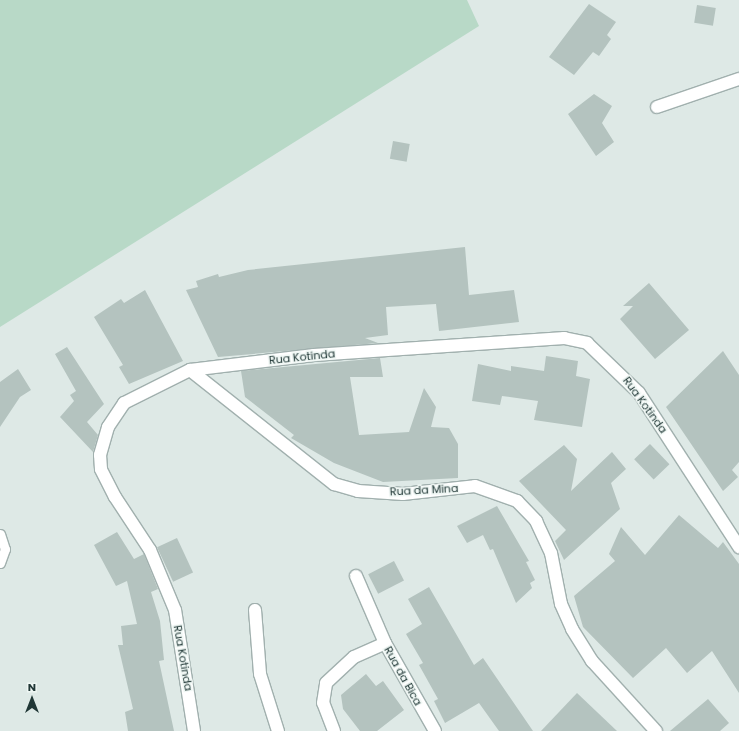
<!DOCTYPE html>
<style>
body{margin:0}
#map{position:relative;width:739px;height:731px;overflow:hidden;background:#dee9e6;font-family:Poppins,sans-serif}
div>[style]{position:absolute}
.green>*{inset:0;background:#b8d9c7}
.building>*{inset:0;background:#b4c3bf;transform-origin:0 0}
.roads{filter:drop-shadow(1px 0 #a1b0ae) drop-shadow(-1px 0 #a1b0ae) drop-shadow(0 1px #a1b0ae) drop-shadow(0 -1px #a1b0ae)}
.lane>*{height:9px;margin:-4.5px;padding:0 4.5px;transform-origin:4.5px;border-radius:4.5px;background:#fff}
.street>*{height:12px;margin:-6px;padding:0 6px;transform-origin:6px;border-radius:6px;background:#fff}
span{translate:-50% -50%;white-space:nowrap;text-align:center;line-height:1.15;-webkit-text-stroke:3px #eef6f3;paint-order:stroke}
.street-label{font-size:11px;color:#203736}
.north{position:absolute;left:12px;top:679px;width:40px;height:40px;-webkit-text-stroke:3px #eef6f3;paint-order:stroke;rotate:0deg;font-size:11px;font-weight:700;line-height:16px;text-align:center;color:#203736}
.north::after{content:'';display:block;margin:auto;width:14px;height:18px;background:#203736;clip-path:polygon(50% 0,100% 100%,50% 72%,0 100%)}
</style>
<div id="map">
<div class="green">
<div style="clip-path:polygon(0 0,467px 0,479px 26px,0 327px)"></div>
</div>
<div class="building">
<div style="clip-path:polygon(589px 4px,616px 22px,607px 35px,611px 39px,599px 56px,593px 52px,574px 75px,549px 57px)"></div>
<div style="left:697px;top:5px;width:19px;height:18px;rotate:9deg"></div>
<div style="clip-path:polygon(594px 94px,612px 106px,602px 123px,614px 142px,596px 156px,568px 114px)"></div>
<div style="left:393px;top:141px;width:17px;height:18px;rotate:10deg"></div>
<div style="clip-path:polygon(465px 247px,469px 295px,514px 290px,519px 322px,439px 331px,436px 304px,386px 307px,388px 335px,365px 338px,378px 343px,218px 357px,186px 290px,198px 287px,196px 281px,218px 274px,219px 277px,248px 270px)"></div>
<div style="clip-path:polygon(649px 283px,689px 330px,655px 359px,620px 319px,633px 306px,623px 306px)"></div>
<div style="clip-path:polygon(145px 290px,183px 361px,129px 384px,119px 367px,123px 365px,94px 317px,121px 299px,124px 303px)"></div>
<div style="clip-path:polygon(67px 347px,104px 404px,87px 422px,98px 435px,93px 452px,60px 417px,74px 401px,70px 395px,76px 391px,55px 354px)"></div>
<div style="clip-path:polygon(723px 351px,739px 375px,739px 462px,732px 470px,738px 477px,723px 491px,666px 407px)"></div>
<div style="clip-path:polygon(546px 356px,578px 361px,576px 376px,590px 379px,582px 427px,534px 420px,538px 401px,502px 396px,500px 405px,472px 401px,478px 364px,511px 371px,511px 366px,544px 371px)"></div>
<div style="clip-path:polygon(380px 358px,383px 377px,350px 377px,359px 435px,409px 432px,424px 388px,436px 407px,431px 427px,449px 428px,458px 444px,458px 478px,383px 482px,334px 463px,291px 438px,294px 435px,245px 397px,241px 371px)"></div>
<div style="clip-path:polygon(18px 369px,31px 390px,20px 397px,0 427px,0 382px)"></div>
<div style="left:650px;top:444px;width:28px;height:22px;rotate:46deg"></div>
<div style="clip-path:polygon(564px 445px,577px 459px,571px 491px,612px 452px,626px 469px,611px 483px,620px 509px,564px 560px,555px 541px,566px 530px,519px 481px)"></div>
<div style="clip-path:polygon(497px 506px,529px 561px,526px 562px,535px 580px,530px 583px,532px 588px,516px 603px,493px 549px,490px 550px,483px 535px,467px 543px,457px 526px)"></div>
<div style="clip-path:polygon(679px 515px,718px 548px,723px 542px,739px 564px,739px 693px,712px 651px,687px 673px,666px 648px,633px 678px,583px 627px,574px 596px,615px 561px,609px 554px,621px 527px,645px 555px)"></div>
<div style="clip-path:polygon(117px 532px,134px 559px,144px 554px,158px 589px,151px 592px,160px 621px,164px 660px,159px 661px,174px 731px,128px 731px,125px 712px,133px 709px,118px 645px,123px 645px,121px 626px,137px 624px,127px 581px,116px 586px,94px 545px)"></div>
<div style="left:177px;top:538px;width:38px;height:22px;rotate:65deg"></div>
<div style="left:394px;top:561px;width:22px;height:29px;rotate:63deg"></div>
<div style="clip-path:polygon(429px 587px,474px 665px,483px 658px,533px 731px,499px 731px,479px 703px,445px 723px,434px 701px,438px 699px,419px 665px,423px 663px,406px 634px,422px 624px,408px 599px)"></div>
<div style="clip-path:polygon(366px 674px,376px 686px,383px 681px,404px 710px,377px 731px,360px 731px,343px 709px,341px 695px)"></div>
<div style="clip-path:polygon(577px 693px,617px 731px,541px 731px)"></div>
<div style="clip-path:polygon(708px 699px,729px 723px,720px 731px,670px 731px)"></div>
</div>
<div class="roads">
<div class="lane">
<div style="left:0;top:534px;width:16px;rotate:72deg"></div>
<div style="left:5px;top:549px;width:15px;rotate:110deg"></div>
</div>
<div class="street">
<div style="left:657px;top:107px;width:87px;rotate:-18.9deg"></div>
<div style="left:190px;top:370px;width:184px;rotate:38.4deg"></div>
<div style="left:334px;top:484px;width:25px;rotate:16deg"></div>
<div style="left:358px;top:491px;width:45px;rotate:3.8deg"></div>
<div style="left:403px;top:494px;width:72px;rotate:-6.3deg"></div>
<div style="left:475px;top:486px;width:45px;rotate:19.7deg"></div>
<div style="left:517px;top:501px;width:28px;rotate:46deg"></div>
<div style="left:536px;top:521px;width:35px;rotate:65deg"></div>
<div style="left:551px;top:553px;width:52px;rotate:78.9deg"></div>
<div style="left:561px;top:604px;width:27px;rotate:66deg"></div>
<div style="left:572px;top:629px;width:38px;rotate:58deg"></div>
<div style="left:592px;top:661px;width:95px;rotate:47.6deg"></div>
<div style="left:356px;top:576px;width:73px;rotate:66.6deg"></div>
<div style="left:255px;top:610px;width:64px;rotate:85.5deg"></div>
<div style="left:260px;top:674px;width:60px;rotate:72.5deg"></div>
<div style="left:194px;top:731px;width:122px;rotate:-98.9deg"></div>
<div style="left:175px;top:610px;width:65px;rotate:-112.6deg"></div>
<div style="left:150px;top:550px;width:64px;rotate:-123.4deg"></div>
<div style="left:115px;top:497px;width:31px;rotate:-117deg"></div>
<div style="left:101px;top:469px;width:14px;rotate:-94deg"></div>
<div style="left:100px;top:455px;width:29px;rotate:-74deg"></div>
<div style="left:108px;top:427px;width:29px;rotate:-56deg"></div>
<div style="left:124px;top:403px;width:74px;rotate:-26.6deg"></div>
<div style="left:190px;top:370px;width:125px;rotate:-6.9deg"></div>
<div style="left:314px;top:355px;width:251px;rotate:-3.9deg"></div>
<div style="left:564px;top:338px;width:24px;rotate:12deg"></div>
<div style="left:587px;top:343px;width:72px;rotate:43.9deg"></div>
<div style="left:639px;top:393px;width:184px;rotate:57deg"></div>
<div style="left:334px;top:731px;width:30px;rotate:-111deg"></div>
<div style="left:323px;top:703px;width:20px;rotate:-81deg"></div>
<div style="left:326px;top:683px;width:38px;rotate:-43deg"></div>
<div style="left:354px;top:657px;width:34px;rotate:-24deg"></div>
<div style="left:385px;top:643px;width:101px;rotate:60.4deg"></div>
</div>
</div>
<div class="street-label">
<span style="left:302px;top:357px;rotate:-6deg">Rua Kotinda</span>
<span style="left:645px;top:405px;rotate:54deg">Rua Kotinda</span>
<span style="left:424px;top:490px;rotate:-3deg">Rua da Mina</span>
<span style="left:183px;top:658px;rotate:80deg">Rua Kotinda</span>
<span style="left:403px;top:676px;rotate:61deg">Rua da Bica</span>
</div>
<div class="north">N</div>
</div>
